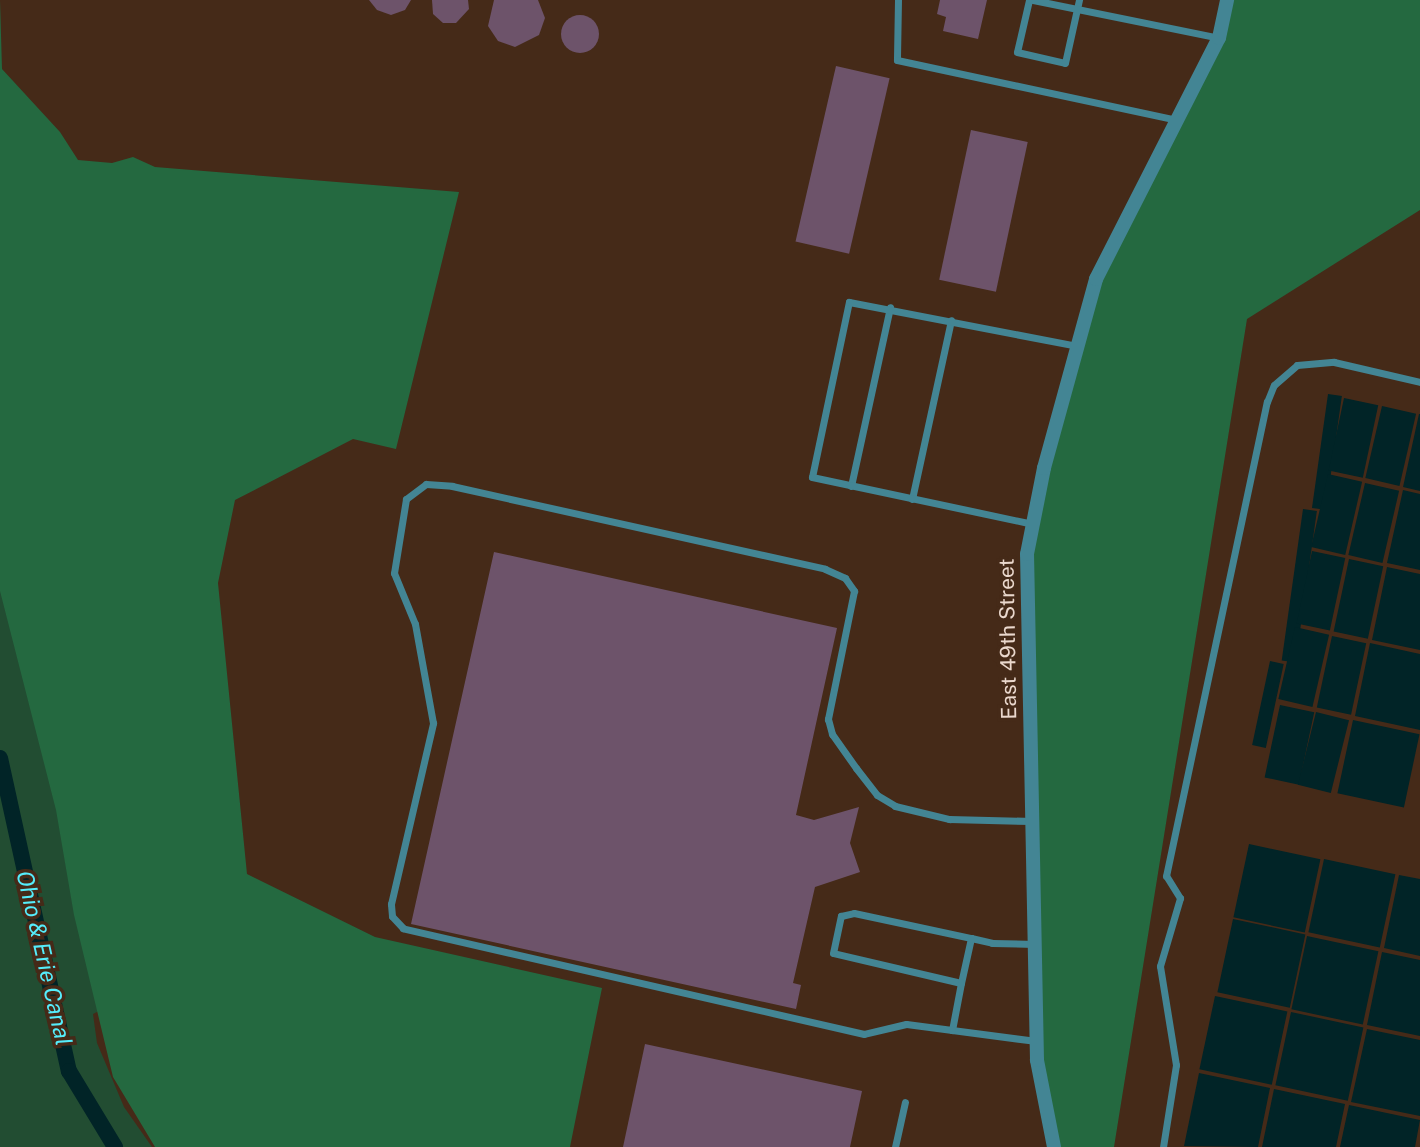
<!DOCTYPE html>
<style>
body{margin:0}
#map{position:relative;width:1420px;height:1147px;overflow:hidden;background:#452a18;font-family:"Public Sans",sans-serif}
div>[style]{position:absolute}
.green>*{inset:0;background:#224d32}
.forest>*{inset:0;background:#246940}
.water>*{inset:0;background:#012427;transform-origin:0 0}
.canal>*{height:16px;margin:-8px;padding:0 8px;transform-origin:8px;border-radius:8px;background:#012427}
.building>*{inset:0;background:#6d536a;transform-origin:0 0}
.round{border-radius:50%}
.service>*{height:7px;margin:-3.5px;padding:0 3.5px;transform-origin:3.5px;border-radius:3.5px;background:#438594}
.tertiary>*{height:14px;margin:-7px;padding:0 7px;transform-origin:7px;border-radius:7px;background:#438594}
span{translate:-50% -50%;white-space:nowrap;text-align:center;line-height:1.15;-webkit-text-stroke:7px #452a18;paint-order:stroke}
.street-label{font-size:21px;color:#ead8cd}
.water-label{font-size:23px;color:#55edfb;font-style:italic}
</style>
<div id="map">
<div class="green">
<div style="clip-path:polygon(0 523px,142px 989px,93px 1014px,97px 1043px,124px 1107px,152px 1147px,0 1147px)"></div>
</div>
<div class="forest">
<div style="clip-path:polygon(0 0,2px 69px,60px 132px,78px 160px,112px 163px,133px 157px,155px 167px,459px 192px,396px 449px,353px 439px,235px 500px,218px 583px,247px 874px,375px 937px,602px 988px,570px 1147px,155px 1147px,113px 1077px,74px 915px,56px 810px,0 591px)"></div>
<div style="clip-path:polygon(1227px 0,1420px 0,1420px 210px,1247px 319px,1114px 1147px,1054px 1147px,1037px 1060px,1027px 554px,1096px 279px,1219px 38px)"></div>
</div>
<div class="water">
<div style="left:1328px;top:394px;width:14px;height:115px;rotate:8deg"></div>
<div style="left:1344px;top:398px;width:35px;height:74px;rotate:12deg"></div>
<div style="left:1382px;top:406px;width:35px;height:74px;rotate:13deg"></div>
<div style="clip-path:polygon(1419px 414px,1420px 414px,1420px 491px,1403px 487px)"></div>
<div style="left:1328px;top:474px;width:35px;height:75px;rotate:13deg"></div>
<div style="left:1365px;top:483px;width:35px;height:74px;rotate:13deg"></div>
<div style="clip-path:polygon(1403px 490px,1420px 494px,1420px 570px,1387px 563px)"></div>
<div style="left:1303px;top:509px;width:14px;height:153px;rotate:8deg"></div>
<div style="left:1312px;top:551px;width:34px;height:74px;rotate:12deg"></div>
<div style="left:1349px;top:559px;width:35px;height:74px;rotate:12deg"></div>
<div style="clip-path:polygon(1387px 567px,1420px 574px,1420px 650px,1372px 640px)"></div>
<div style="left:1295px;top:627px;width:35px;height:74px;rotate:13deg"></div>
<div style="left:1332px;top:636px;width:35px;height:73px;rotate:12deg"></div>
<div style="clip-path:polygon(1370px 643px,1420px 654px,1420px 730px,1355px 716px)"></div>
<div style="left:1270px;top:661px;width:14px;height:86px;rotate:12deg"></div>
<div style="left:1280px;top:705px;width:35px;height:74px;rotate:12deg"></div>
<div style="left:1316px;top:712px;width:34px;height:75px;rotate:14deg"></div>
<div style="left:1353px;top:720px;width:68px;height:75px;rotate:12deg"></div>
<div style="left:1249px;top:844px;width:73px;height:75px;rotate:12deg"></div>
<div style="left:1324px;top:859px;width:73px;height:75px;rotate:12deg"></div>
<div style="clip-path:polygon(1399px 875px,1420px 879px,1420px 956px,1384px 948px)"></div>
<div style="left:1233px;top:919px;width:74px;height:75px;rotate:12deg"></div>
<div style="left:1307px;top:936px;width:73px;height:75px;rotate:12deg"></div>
<div style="clip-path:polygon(1382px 952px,1420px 960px,1420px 1036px,1367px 1025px)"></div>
<div style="left:1215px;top:996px;width:74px;height:75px;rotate:12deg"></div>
<div style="left:1291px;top:1012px;width:74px;height:75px;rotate:12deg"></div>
<div style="clip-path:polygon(1367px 1029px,1420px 1040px,1420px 1116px,1351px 1102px)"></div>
<div style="clip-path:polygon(1199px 1073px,1270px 1088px,1258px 1147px,1184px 1146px)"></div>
<div style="clip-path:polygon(1274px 1089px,1345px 1104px,1336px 1147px,1262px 1147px)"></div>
<div style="clip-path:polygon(1349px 1105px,1420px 1120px,1415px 1147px,1340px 1147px)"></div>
</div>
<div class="canal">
<div style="left:0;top:758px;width:321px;rotate:77.6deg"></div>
<div style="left:69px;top:1071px;width:89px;rotate:58.8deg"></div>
</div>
<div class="building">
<div style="clip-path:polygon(369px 0,411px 0,405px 10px,391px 15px,377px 10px)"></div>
<div style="clip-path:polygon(432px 0,468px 0,469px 9px,456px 23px,443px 23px,433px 14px)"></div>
<div style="clip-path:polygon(494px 0,538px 0,545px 18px,539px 35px,515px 47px,498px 41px,488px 26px)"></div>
<div style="clip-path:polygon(940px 0,987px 0,978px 39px,943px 31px,946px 17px,937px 14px)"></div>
<div class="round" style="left:561px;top:15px;width:38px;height:38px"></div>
<div style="left:836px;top:66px;width:55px;height:180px;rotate:13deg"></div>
<div style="left:971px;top:130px;width:58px;height:153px;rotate:12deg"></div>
<div style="clip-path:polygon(494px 552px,837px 628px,796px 815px,814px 820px,859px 807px,850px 843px,860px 872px,815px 887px,793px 983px,801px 985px,796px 1009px,411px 924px)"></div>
<div style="clip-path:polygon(645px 1044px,862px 1091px,850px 1147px,623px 1147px)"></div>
</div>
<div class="service">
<div style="left:898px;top:0;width:60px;rotate:91deg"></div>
<div style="left:897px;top:60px;width:286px;rotate:12.1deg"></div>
<div style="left:1029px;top:0;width:53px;rotate:103deg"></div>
<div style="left:1017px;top:52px;width:49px;rotate:12.9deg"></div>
<div style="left:1065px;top:63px;width:65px;rotate:-77.5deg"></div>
<div style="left:1033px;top:0;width:190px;rotate:11.5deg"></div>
<div style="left:851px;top:486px;width:183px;rotate:-77.7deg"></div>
<div style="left:912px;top:499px;width:183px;rotate:-77.7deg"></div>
<div style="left:1033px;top:524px;width:226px;rotate:-168deg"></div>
<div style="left:812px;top:477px;width:179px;rotate:-78.1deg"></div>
<div style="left:849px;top:302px;width:232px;rotate:10.9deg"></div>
<div style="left:971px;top:938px;width:46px;rotate:102.5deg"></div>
<div style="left:961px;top:983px;width:131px;rotate:-166.8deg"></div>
<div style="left:833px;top:953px;width:38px;rotate:-78deg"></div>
<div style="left:841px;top:916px;width:13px;rotate:-13deg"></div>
<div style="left:854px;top:913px;width:120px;rotate:12.1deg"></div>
<div style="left:971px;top:938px;width:22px;rotate:13deg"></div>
<div style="left:992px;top:943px;width:43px;rotate:1.3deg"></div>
<div style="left:961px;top:983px;width:48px;rotate:100.8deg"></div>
<div style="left:952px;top:1030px;width:85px;rotate:7.5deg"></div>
<div style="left:952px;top:1030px;width:46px;rotate:-172.6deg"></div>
<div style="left:906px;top:1024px;width:43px;rotate:166.6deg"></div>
<div style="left:864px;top:1034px;width:473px;rotate:-167.1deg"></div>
<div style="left:403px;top:928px;width:16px;rotate:-133deg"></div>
<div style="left:392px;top:916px;width:12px;rotate:-95deg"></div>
<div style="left:391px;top:904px;width:186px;rotate:-76.9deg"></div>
<div style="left:433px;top:723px;width:101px;rotate:-100.3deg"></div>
<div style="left:415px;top:624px;width:55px;rotate:-112.4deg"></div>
<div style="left:394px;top:573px;width:75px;rotate:-80.8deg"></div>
<div style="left:406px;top:499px;width:25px;rotate:-37deg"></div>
<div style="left:426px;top:484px;width:26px;rotate:4deg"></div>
<div style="left:452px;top:486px;width:382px;rotate:12.5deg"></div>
<div style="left:825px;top:569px;width:22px;rotate:24deg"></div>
<div style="left:845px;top:578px;width:16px;rotate:55deg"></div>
<div style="left:854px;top:591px;width:131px;rotate:101.5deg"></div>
<div style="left:828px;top:719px;width:16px;rotate:75deg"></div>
<div style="left:832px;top:734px;width:42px;rotate:54.8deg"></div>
<div style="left:856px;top:768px;width:34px;rotate:52deg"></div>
<div style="left:877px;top:795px;width:21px;rotate:31deg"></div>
<div style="left:895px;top:806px;width:56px;rotate:13.5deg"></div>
<div style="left:949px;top:819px;width:83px;rotate:1.4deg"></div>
<div style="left:895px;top:1147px;width:46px;rotate:-77.5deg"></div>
<div style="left:1163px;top:1147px;width:83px;rotate:-81deg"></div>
<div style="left:1176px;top:1065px;width:100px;rotate:-99.2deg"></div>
<div style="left:1160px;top:966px;width:71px;rotate:-73.6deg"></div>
<div style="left:1180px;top:898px;width:26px;rotate:-122deg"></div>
<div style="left:1166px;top:876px;width:485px;rotate:-78deg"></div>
<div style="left:1267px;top:402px;width:18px;rotate:-68deg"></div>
<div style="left:1274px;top:385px;width:30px;rotate:-41deg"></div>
<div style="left:1297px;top:365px;width:37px;rotate:-5deg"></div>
<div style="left:1334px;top:362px;width:88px;rotate:13.1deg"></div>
</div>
<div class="tertiary">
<div style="left:1054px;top:1147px;width:89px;rotate:-101.1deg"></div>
<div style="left:1037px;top:1060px;width:506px;rotate:-91.13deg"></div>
<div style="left:1027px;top:554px;width:88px;rotate:-78.8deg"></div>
<div style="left:1044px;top:468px;width:196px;rotate:-74.6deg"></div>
<div style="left:1096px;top:279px;width:271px;rotate:-63deg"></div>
<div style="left:1219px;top:38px;width:39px;rotate:-78deg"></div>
</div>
<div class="street-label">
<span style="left:1008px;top:639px;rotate:-91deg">East 49th Street</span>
</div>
<div class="water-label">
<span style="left:44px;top:958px;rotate:77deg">Ohio &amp; Erie Canal</span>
</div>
</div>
